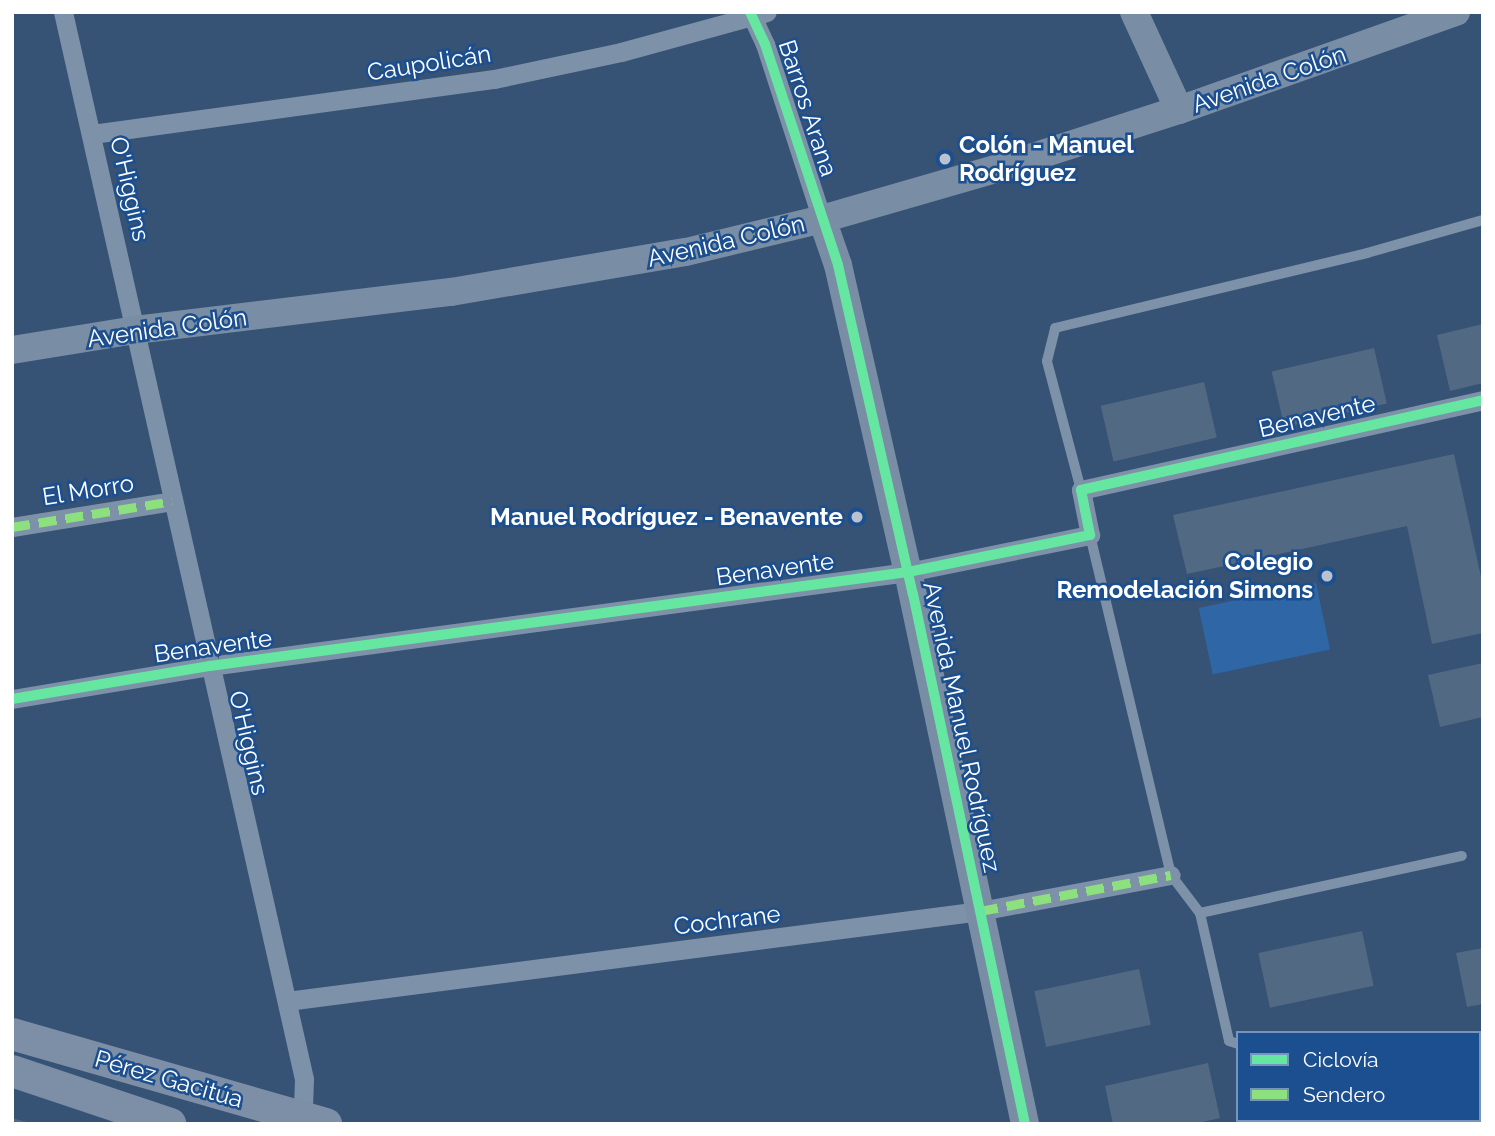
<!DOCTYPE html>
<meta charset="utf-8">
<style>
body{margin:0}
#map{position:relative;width:1495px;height:1136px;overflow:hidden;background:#365274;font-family:Raleway,sans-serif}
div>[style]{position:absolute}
.green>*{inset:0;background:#2f66a5;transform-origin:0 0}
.building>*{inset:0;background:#526984;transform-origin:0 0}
.lane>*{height:10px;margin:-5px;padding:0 5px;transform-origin:5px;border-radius:5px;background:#7d92a8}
.street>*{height:19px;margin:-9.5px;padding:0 9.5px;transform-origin:9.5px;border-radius:9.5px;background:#7d92a8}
.secondary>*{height:28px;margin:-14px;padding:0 14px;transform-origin:14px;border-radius:14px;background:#798da4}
.primary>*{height:32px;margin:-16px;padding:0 16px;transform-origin:16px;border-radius:16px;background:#7d8ea7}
.quiet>*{height:9px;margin-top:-4.5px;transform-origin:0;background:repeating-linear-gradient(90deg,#8de07e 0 18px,transparent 0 27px)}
.cycleway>*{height:10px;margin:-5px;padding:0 5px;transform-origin:5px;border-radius:5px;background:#66e7a1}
.dots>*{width:19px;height:19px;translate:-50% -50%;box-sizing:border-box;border:4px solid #1b4f8f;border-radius:50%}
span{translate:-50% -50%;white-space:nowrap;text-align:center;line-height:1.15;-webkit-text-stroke:5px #1b4f8f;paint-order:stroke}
.street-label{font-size:24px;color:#fff}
.poi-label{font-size:24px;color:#fff;font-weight:700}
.left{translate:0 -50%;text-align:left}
.right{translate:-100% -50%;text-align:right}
.frame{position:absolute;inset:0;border:14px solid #fff;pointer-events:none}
.legend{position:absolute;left:1236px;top:1031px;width:245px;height:91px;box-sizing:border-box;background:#1b4f8f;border:2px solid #7695bc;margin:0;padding:9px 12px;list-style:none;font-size:21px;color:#fff}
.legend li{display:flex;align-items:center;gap:14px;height:35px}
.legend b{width:35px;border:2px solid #7695bc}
</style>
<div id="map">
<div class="green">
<div style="left:1316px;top:583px;width:68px;height:120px;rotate:78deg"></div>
</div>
<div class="building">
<div style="clip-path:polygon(1483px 324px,1483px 383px,1450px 391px,1437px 335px)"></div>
<div style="left:1374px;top:348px;width:57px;height:105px;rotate:77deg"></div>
<div style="left:1204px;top:382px;width:57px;height:106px;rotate:77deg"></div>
<div style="clip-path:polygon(1454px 454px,1483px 586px,1483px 633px,1432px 644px,1407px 526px,1187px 574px,1173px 515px)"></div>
<div style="clip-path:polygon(1483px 663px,1483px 717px,1440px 727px,1428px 675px)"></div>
<div style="left:1362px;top:931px;width:56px;height:106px;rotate:78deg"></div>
<div style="clip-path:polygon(1483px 948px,1483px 1004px,1467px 1007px,1456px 953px)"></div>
<div style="left:1139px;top:969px;width:57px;height:107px;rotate:78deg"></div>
<div style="clip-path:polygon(1208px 1063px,1220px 1118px,1194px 1124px,1113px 1124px,1105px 1086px)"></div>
<div style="clip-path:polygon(1479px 1075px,1483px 1086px,1483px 1096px,1479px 1096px)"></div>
<div style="clip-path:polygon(12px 1118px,30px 1123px,30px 1124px,12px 1124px)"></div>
</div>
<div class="lane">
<div style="left:1081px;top:490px;width:133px;rotate:-104.8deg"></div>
<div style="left:1047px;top:361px;width:34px;rotate:-76deg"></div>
<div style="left:1055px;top:328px;width:321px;rotate:-13.5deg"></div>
<div style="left:1367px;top:253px;width:121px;rotate:-15.9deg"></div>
<div style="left:1090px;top:535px;width:350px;rotate:76.6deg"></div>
<div style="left:1171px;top:875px;width:48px;rotate:52.7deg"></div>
<div style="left:1200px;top:913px;width:131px;rotate:77.2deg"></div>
<div style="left:1229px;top:1041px;width:9px;rotate:18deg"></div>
<div style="left:1200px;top:913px;width:268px;rotate:-12.3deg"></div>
<div style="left:1341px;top:1120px;width:4px;rotate:76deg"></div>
</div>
<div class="street">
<div style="left:63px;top:12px;width:1094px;rotate:77.27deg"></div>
<div style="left:304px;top:1079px;width:23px;rotate:92deg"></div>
<div style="left:303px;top:1102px;width:14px;rotate:115deg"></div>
<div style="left:750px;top:12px;width:35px;rotate:65deg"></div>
<div style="left:765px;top:44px;width:184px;rotate:72deg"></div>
<div style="left:92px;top:134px;width:406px;rotate:-7.8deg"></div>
<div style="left:494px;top:79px;width:130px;rotate:-12deg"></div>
<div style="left:621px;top:52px;width:151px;rotate:-15.3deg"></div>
<div style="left:12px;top:527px;width:162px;rotate:-9.2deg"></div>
<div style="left:12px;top:699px;width:201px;rotate:-9.5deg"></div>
<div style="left:210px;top:666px;width:704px;rotate:-7.67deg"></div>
<div style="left:908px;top:572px;width:186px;rotate:-11.5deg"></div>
<div style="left:1090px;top:535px;width:46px;rotate:-101.3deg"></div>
<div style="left:1081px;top:490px;width:412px;rotate:-12.6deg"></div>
<div style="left:287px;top:1001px;width:699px;rotate:-7.4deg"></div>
<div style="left:980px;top:911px;width:194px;rotate:-10.7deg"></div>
</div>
<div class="secondary">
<div style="left:1134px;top:12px;width:108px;rotate:65.3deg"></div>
<div style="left:822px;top:219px;width:49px;rotate:70.8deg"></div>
<div style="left:838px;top:265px;width:315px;rotate:77.2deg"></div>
<div style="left:908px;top:572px;width:564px;rotate:78.03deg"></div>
<div style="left:12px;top:350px;width:125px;rotate:-9.2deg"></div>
<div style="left:135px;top:330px;width:318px;rotate:-6.9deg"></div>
<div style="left:451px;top:292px;width:238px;rotate:-9.7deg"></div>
<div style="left:686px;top:252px;width:140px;rotate:-13.6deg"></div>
<div style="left:822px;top:219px;width:184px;rotate:-16.1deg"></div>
<div style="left:999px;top:168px;width:189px;rotate:-17.9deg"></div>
<div style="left:1179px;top:110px;width:294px;rotate:-19.5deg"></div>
</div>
<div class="primary">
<div style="left:12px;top:1034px;width:327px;rotate:16deg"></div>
<div style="left:12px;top:1071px;width:167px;rotate:18.5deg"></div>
</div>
<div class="quiet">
<div style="left:12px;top:527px;width:162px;rotate:-9.2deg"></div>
<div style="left:980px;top:911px;width:194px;rotate:-10.7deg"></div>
</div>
<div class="cycleway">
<div style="left:750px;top:12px;width:35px;rotate:65deg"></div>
<div style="left:765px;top:44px;width:233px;rotate:71.7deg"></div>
<div style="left:838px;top:265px;width:337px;rotate:77.2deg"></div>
<div style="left:913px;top:594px;width:542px;rotate:78.07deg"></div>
<div style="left:12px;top:699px;width:201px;rotate:-9.5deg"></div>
<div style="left:210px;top:666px;width:704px;rotate:-7.67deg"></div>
<div style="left:908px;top:572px;width:186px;rotate:-11.5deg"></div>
<div style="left:1090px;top:535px;width:46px;rotate:-101.3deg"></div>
<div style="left:1081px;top:490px;width:412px;rotate:-12.6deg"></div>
</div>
<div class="dots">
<div style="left:945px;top:159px;background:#b9c2ce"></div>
<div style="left:857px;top:517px;background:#b9c2ce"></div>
<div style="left:1327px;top:576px;background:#b9c2ce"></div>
</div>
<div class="street-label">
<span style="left:429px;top:63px;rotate:-9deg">Caupolicán</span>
<span style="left:1269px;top:79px;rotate:-19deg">Avenida Colón</span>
<span style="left:808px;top:108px;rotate:72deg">Barros Arana</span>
<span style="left:130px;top:189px;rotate:77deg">O'Higgins</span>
<span style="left:726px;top:241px;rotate:-13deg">Avenida Colón</span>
<span style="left:167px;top:328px;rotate:-8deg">Avenida Colón</span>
<span style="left:1317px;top:416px;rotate:-13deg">Benavente</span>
<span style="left:88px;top:490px;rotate:-9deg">El Morro</span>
<span style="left:775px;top:569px;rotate:-8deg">Benavente</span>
<span style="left:213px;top:646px;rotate:-8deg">Benavente</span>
<span style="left:962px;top:727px;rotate:78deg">Avenida Manuel Rodríguez</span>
<span style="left:249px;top:743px;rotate:77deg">O'Higgins</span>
<span style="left:727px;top:920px;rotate:-7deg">Cochrane</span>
<span style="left:169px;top:1079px;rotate:16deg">Pérez Gacitúa</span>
</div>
<div class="poi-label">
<span class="left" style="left:959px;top:159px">Colón - Manuel<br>Rodríguez</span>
<span class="right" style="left:843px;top:517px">Manuel Rodríguez - Benavente</span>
<span class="right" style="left:1313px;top:576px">Colegio<br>Remodelación Simons</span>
</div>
<div class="frame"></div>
<ul class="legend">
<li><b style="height:9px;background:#66e7a1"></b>Ciclovía</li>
<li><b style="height:9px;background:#8de07e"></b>Sendero</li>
</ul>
</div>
